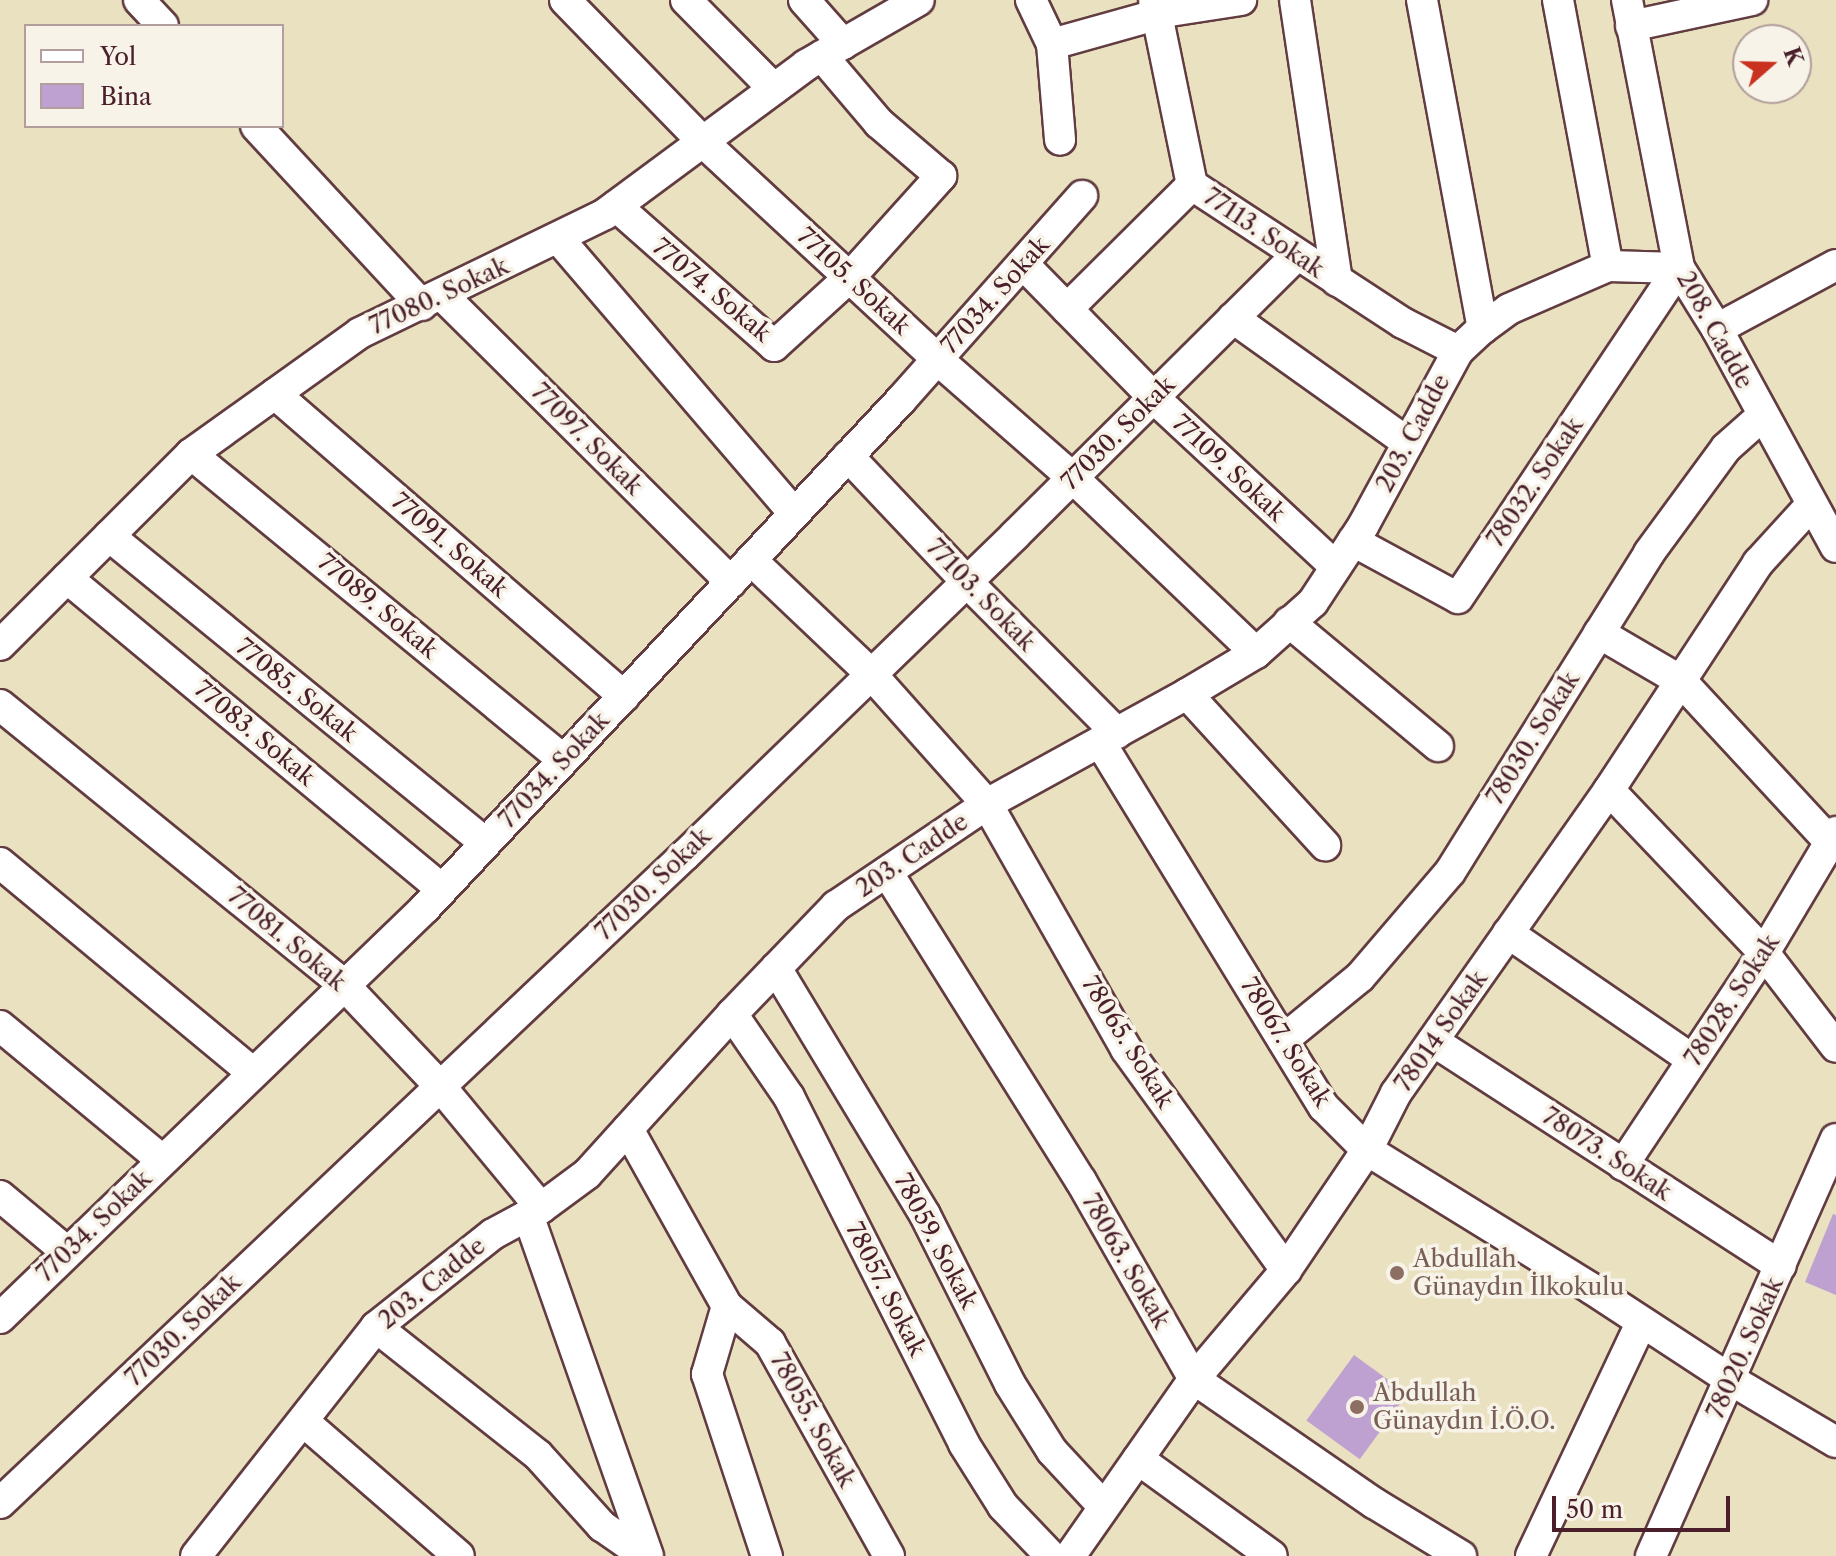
<!DOCTYPE html>
<meta charset="utf-8">
<style>
body{margin:0}
#map{position:relative;width:1836px;height:1556px;overflow:hidden;background:#e9e1bf;font-family:"Libre Caslon Text",serif}
div>[style]{position:absolute}
.building>*{inset:0;background:#bea1d0;transform-origin:0 0}
.roads{filter:drop-shadow(2px 0 #623c41) drop-shadow(-2px 0 #623c41) drop-shadow(0 2px #623c41) drop-shadow(0 -2px #623c41)}
.minor>*{height:30px;margin:-15px;padding:0 15px;transform-origin:15px;border-radius:15px;background:#fff}
.dots>*{width:22px;height:22px;translate:-50% -50%;box-sizing:border-box;border:4px solid #f7f3e8;border-radius:50%}
span{translate:-50% -50%;white-space:nowrap;text-align:center;line-height:1.15;-webkit-text-stroke:7px #f7f3e8;paint-order:stroke}
.street-label{font-size:24px;color:#4a1f2b}
.education-label{font-size:24px;color:#785e54}
.left{translate:0 -50%;text-align:left}
.legend{position:absolute;left:24px;top:24px;width:260px;height:104px;box-sizing:border-box;background:#f7f3e8;border:2px solid #b29e9c;margin:0;padding:10px 14px;list-style:none;font-size:24px;color:#4a1f2b}
.legend li{display:flex;align-items:center;gap:16px;height:40px}
.legend b{width:40px;border:2px solid #b29e9c}
.north{position:absolute;left:1732px;top:24px;width:80px;height:80px;box-sizing:border-box;background:#f7f3e8;border:2px solid #b29e9c;border-radius:50%;rotate:70deg;font-size:22px;font-weight:700;line-height:32px;text-align:center;color:#4a1f2b}
.north::after{content:'';display:block;margin:auto;width:28px;height:36px;background:#c8321e;clip-path:polygon(50% 0,100% 100%,50% 72%,0 100%)}
.scale{position:absolute;left:1552px;top:1496px;width:178px;height:36px;box-sizing:border-box;border:4px solid #4a1f2b;border-top:0;padding-left:10px;font-size:24px;line-height:28px;white-space:nowrap;color:#4a1f2b;-webkit-text-stroke:6px #f7f3e8;paint-order:stroke}
</style>
<div id="map">
<div class="building">
<div style="clip-path:polygon(1833px 1214px,1836px 1215px,1836px 1295px,1805px 1282px)"></div>
<div style="left:1354px;top:1355px;width:66px;height:81px;rotate:36deg"></div>
</div>
<div class="roads">
<div class="minor">
<div style="left:139px;top:0;width:35px;rotate:47deg"></div>
<div style="left:565px;top:0;width:198px;rotate:45.8deg"></div>
<div style="left:703px;top:142px;width:319px;rotate:42.8deg"></div>
<div style="left:937px;top:359px;width:181px;rotate:41.2deg"></div>
<div style="left:1073px;top:478px;width:253px;rotate:43.7deg"></div>
<div style="left:686px;top:0;width:125px;rotate:45.3deg"></div>
<div style="left:804px;top:0;width:59px;rotate:48.4deg"></div>
<div style="left:1031px;top:0;width:49px;rotate:64.5deg"></div>
<div style="left:1052px;top:44px;width:96px;rotate:85.2deg"></div>
<div style="left:1154px;top:0;width:189px;rotate:78.4deg"></div>
<div style="left:1192px;top:185px;width:252px;rotate:33.2deg"></div>
<div style="left:1403px;top:323px;width:62px;rotate:27deg"></div>
<div style="left:1295px;top:0;width:284px;rotate:81.5deg"></div>
<div style="left:1422px;top:0;width:334px;rotate:79.5deg"></div>
<div style="left:1558px;top:0;width:271px;rotate:79.4deg"></div>
<div style="left:1627px;top:0;width:273px;rotate:79deg"></div>
<div style="left:1679px;top:268px;width:72px;rotate:58.1deg"></div>
<div style="left:1717px;top:329px;width:248px;rotate:61.4deg"></div>
<div style="left:1631px;top:26px;width:124px;rotate:-12.1deg"></div>
<div style="left:1052px;top:44px;width:123px;rotate:-15.6deg"></div>
<div style="left:1170px;top:11px;width:72px;rotate:-8.8deg"></div>
<div style="left:256px;top:126px;width:244px;rotate:47.2deg"></div>
<div style="left:616px;top:206px;width:211px;rotate:41.5deg"></div>
<div style="left:774px;top:346px;width:104px;rotate:-42.3deg"></div>
<div style="left:851px;top:276px;width:135px;rotate:-48deg"></div>
<div style="left:941px;top:176px;width:82px;rotate:-139.5deg"></div>
<div style="left:879px;top:123px;width:88px;rotate:-130.4deg"></div>
<div style="left:558px;top:238px;width:362px;rotate:49.4deg"></div>
<div style="left:1023px;top:264px;width:187px;rotate:45.6deg"></div>
<div style="left:1154px;top:398px;width:248px;rotate:42.9deg"></div>
<div style="left:443px;top:296px;width:406px;rotate:44.8deg"></div>
<div style="left:1067px;top:309px;width:176px;rotate:-44.8deg"></div>
<div style="left:1233px;top:318px;width:215px;rotate:35.5deg"></div>
<div style="left:1717px;top:329px;width:135px;rotate:-28.3deg"></div>
<div style="left:275px;top:394px;width:462px;rotate:40.9deg"></div>
<div style="left:191px;top:454px;width:482px;rotate:39.4deg"></div>
<div style="left:848px;top:456px;width:173px;rotate:46.6deg"></div>
<div style="left:967px;top:582px;width:213px;rotate:45.2deg"></div>
<div style="left:109px;top:536px;width:485px;rotate:39.2deg"></div>
<div style="left:1353px;top:541px;width:119px;rotate:28.5deg"></div>
<div style="left:1458px;top:598px;width:397px;rotate:-56.2deg"></div>
<div style="left:751px;top:560px;width:166px;rotate:43.5deg"></div>
<div style="left:871px;top:674px;width:174px;rotate:48.3deg"></div>
<div style="left:987px;top:804px;width:282px;rotate:60.4deg"></div>
<div style="left:1126px;top:1049px;width:273px;rotate:54.1deg"></div>
<div style="left:67px;top:578px;width:487px;rotate:39.7deg"></div>
<div style="left:1289px;top:622px;width:194px;rotate:39.8deg"></div>
<div style="left:1599px;top:633px;width:95px;rotate:30.3deg"></div>
<div style="left:1681px;top:681px;width:218px;rotate:47.2deg"></div>
<div style="left:0;top:645px;width:270px;rotate:-45deg"></div>
<div style="left:191px;top:454px;width:208px;rotate:-35.6deg"></div>
<div style="left:360px;top:333px;width:272px;rotate:-25.9deg"></div>
<div style="left:605px;top:214px;width:250px;rotate:-36.5deg"></div>
<div style="left:806px;top:65px;width:130px;rotate:-29.9deg"></div>
<div style="left:1187px;top:694px;width:205px;rotate:47.6deg"></div>
<div style="left:0;top:705px;width:444px;rotate:39.1deg"></div>
<div style="left:344px;top:985px;width:139px;rotate:46.5deg"></div>
<div style="left:440px;top:1086px;width:158px;rotate:50.4deg"></div>
<div style="left:1100px;top:742px;width:428px;rotate:58.5deg"></div>
<div style="left:1324px;top:1107px;width:61px;rotate:45deg"></div>
<div style="left:1367px;top:1150px;width:264px;rotate:31.7deg"></div>
<div style="left:1592px;top:1289px;width:166px;rotate:33.2deg"></div>
<div style="left:1731px;top:1380px;width:122px;rotate:30.6deg"></div>
<div style="left:1609px;top:790px;width:225px;rotate:46.4deg"></div>
<div style="left:1764px;top:953px;width:118px;rotate:52.5deg"></div>
<div style="left:0;top:863px;width:327px;rotate:39.7deg"></div>
<div style="left:887px;top:872px;width:365px;rotate:57.9deg"></div>
<div style="left:1081px;top:1181px;width:228px;rotate:60.3deg"></div>
<div style="left:1194px;top:1379px;width:219px;rotate:34.6deg"></div>
<div style="left:1374px;top:1503px;width:102px;rotate:31.3deg"></div>
<div style="left:1508px;top:933px;width:224px;rotate:34.5deg"></div>
<div style="left:776px;top:968px;width:288px;rotate:58.9deg"></div>
<div style="left:925px;top:1215px;width:189px;rotate:63.3deg"></div>
<div style="left:1010px;top:1384px;width:79px;rotate:57.9deg"></div>
<div style="left:1052px;top:1451px;width:76px;rotate:47.1deg"></div>
<div style="left:732px;top:1014px;width:101px;rotate:55.5deg"></div>
<div style="left:789px;top:1097px;width:389px;rotate:63.2deg"></div>
<div style="left:964px;top:1444px;width:73px;rotate:57.8deg"></div>
<div style="left:1003px;top:1506px;width:69px;rotate:46.2deg"></div>
<div style="left:0;top:1026px;width:210px;rotate:39.6deg"></div>
<div style="left:1283px;top:1040px;width:99px;rotate:-39.3deg"></div>
<div style="left:1360px;top:977px;width:138px;rotate:-49.4deg"></div>
<div style="left:1450px;top:872px;width:376px;rotate:-58deg"></div>
<div style="left:1649px;top:553px;width:130px;rotate:-53.7deg"></div>
<div style="left:1726px;top:448px;width:48px;rotate:-41.6deg"></div>
<div style="left:1433px;top:1041px;width:414px;rotate:32.9deg"></div>
<div style="left:628px;top:1129px;width:203px;rotate:60.8deg"></div>
<div style="left:727px;top:1306px;width:57px;rotate:40.7deg"></div>
<div style="left:770px;top:1343px;width:244px;rotate:60.8deg"></div>
<div style="left:1623px;top:1165px;width:255px;rotate:-56.4deg"></div>
<div style="left:1764px;top:953px;width:141px;rotate:-59.2deg"></div>
<div style="left:0;top:1196px;width:87px;rotate:39.9deg"></div>
<div style="left:528px;top:1215px;width:361px;rotate:70.6deg"></div>
<div style="left:727px;top:1306px;width:71px;rotate:106.4deg"></div>
<div style="left:707px;top:1374px;width:192px;rotate:71.8deg"></div>
<div style="left:0;top:1318px;width:591px;rotate:-43.97deg"></div>
<div style="left:425px;top:908px;width:696px;rotate:-46.86deg"></div>
<div style="left:901px;top:400px;width:273px;rotate:-48.4deg"></div>
<div style="left:376px;top:1327px;width:206px;rotate:38.3deg"></div>
<div style="left:538px;top:1455px;width:96px;rotate:48deg"></div>
<div style="left:602px;top:1526px;width:52px;rotate:34.9deg"></div>
<div style="left:303px;top:1421px;width:206px;rotate:40.9deg"></div>
<div style="left:1138px;top:1459px;width:165px;rotate:35.9deg"></div>
<div style="left:0;top:1503px;width:943px;rotate:-43.41deg"></div>
<div style="left:685px;top:855px;width:460px;rotate:-44.1deg"></div>
<div style="left:1015px;top:535px;width:397px;rotate:-44.8deg"></div>
<div style="left:196px;top:1556px;width:291px;rotate:-51.8deg"></div>
<div style="left:376px;top:1327px;width:149px;rotate:-38.5deg"></div>
<div style="left:493px;top:1234px;width:55px;rotate:-28.4deg"></div>
<div style="left:541px;top:1208px;width:57px;rotate:-36.5deg"></div>
<div style="left:587px;top:1174px;width:216px;rotate:-47.8deg"></div>
<div style="left:732px;top:1014px;width:150px;rotate:-46.1deg"></div>
<div style="left:836px;top:906px;width:182px;rotate:-34deg"></div>
<div style="left:987px;top:804px;width:228px;rotate:-28.8deg"></div>
<div style="left:1187px;top:694px;width:80px;rotate:-30.7deg"></div>
<div style="left:1256px;top:653px;width:76px;rotate:-41.8deg"></div>
<div style="left:1313px;top:602px;width:91px;rotate:-56.7deg"></div>
<div style="left:1363px;top:526px;width:199px;rotate:-61.5deg"></div>
<div style="left:1458px;top:351px;width:34px;rotate:-43deg"></div>
<div style="left:1483px;top:328px;width:32px;rotate:-36deg"></div>
<div style="left:1509px;top:309px;width:108px;rotate:-23.5deg"></div>
<div style="left:1608px;top:266px;width:71px;rotate:1.6deg"></div>
<div style="left:1070px;top:1556px;width:216px;rotate:-55deg"></div>
<div style="left:1194px;top:1379px;width:143px;rotate:-49.8deg"></div>
<div style="left:1286px;top:1270px;width:145px;rotate:-56deg"></div>
<div style="left:1367px;top:1150px;width:64px;rotate:-63deg"></div>
<div style="left:1396px;top:1093px;width:370px;rotate:-54.9deg"></div>
<div style="left:1609px;top:790px;width:272px;rotate:-56.7deg"></div>
<div style="left:1758px;top:563px;width:79px;rotate:-47.6deg"></div>
<div style="left:1531px;top:1556px;width:258px;rotate:-64.7deg"></div>
<div style="left:1651px;top:1556px;width:456px;rotate:-66.1deg"></div>
</div>
</div>
<div class="dots">
<div style="left:1397px;top:1273px;background:#8d6e63"></div>
<div style="left:1357px;top:1407px;background:#8d6e63"></div>
</div>
<div class="street-label">
<span style="left:1264px;top:233px;rotate:34deg">77113. Sokak</span>
<span style="left:854px;top:281px;rotate:43deg">77105. Sokak</span>
<span style="left:712px;top:290px;rotate:40deg">77074. Sokak</span>
<span style="left:995px;top:295px;rotate:-48deg">77034. Sokak</span>
<span style="left:439px;top:296px;rotate:-25deg">77080. Sokak</span>
<span style="left:1715px;top:330px;rotate:61deg">208. Cadde</span>
<span style="left:1118px;top:433px;rotate:-45deg">77030. Sokak</span>
<span style="left:1413px;top:433px;rotate:-62deg">203. Cadde</span>
<span style="left:587px;top:439px;rotate:45deg">77097. Sokak</span>
<span style="left:1229px;top:468px;rotate:43deg">77109. Sokak</span>
<span style="left:1535px;top:482px;rotate:-56deg">78032. Sokak</span>
<span style="left:450px;top:545px;rotate:41deg">77091. Sokak</span>
<span style="left:981px;top:595px;rotate:46deg">77103. Sokak</span>
<span style="left:378px;top:606px;rotate:40deg">77089. Sokak</span>
<span style="left:297px;top:690px;rotate:39deg">77085. Sokak</span>
<span style="left:255px;top:733px;rotate:40deg">77083. Sokak</span>
<span style="left:1533px;top:738px;rotate:-58deg">78030. Sokak</span>
<span style="left:554px;top:770px;rotate:-47deg">77034. Sokak</span>
<span style="left:912px;top:855px;rotate:-34deg">203. Cadde</span>
<span style="left:653px;top:884px;rotate:-44deg">77030. Sokak</span>
<span style="left:287px;top:939px;rotate:40deg">77081. Sokak</span>
<span style="left:1732px;top:1000px;rotate:-57deg">78028. Sokak</span>
<span style="left:1441px;top:1031px;rotate:-55deg">78014 Sokak</span>
<span style="left:1128px;top:1042px;rotate:58deg">78065. Sokak</span>
<span style="left:1286px;top:1042px;rotate:58deg">78067. Sokak</span>
<span style="left:1607px;top:1154px;rotate:33deg">78073. Sokak</span>
<span style="left:94px;top:1226px;rotate:-44deg">77034. Sokak</span>
<span style="left:936px;top:1241px;rotate:62deg">78059. Sokak</span>
<span style="left:1126px;top:1261px;rotate:60deg">78063. Sokak</span>
<span style="left:432px;top:1283px;rotate:-39deg">203. Cadde</span>
<span style="left:886px;top:1289px;rotate:63deg">78057. Sokak</span>
<span style="left:183px;top:1330px;rotate:-44deg">77030. Sokak</span>
<span style="left:1745px;top:1348px;rotate:-66deg">78020. Sokak</span>
<span style="left:813px;top:1420px;rotate:61deg">78055. Sokak</span>
</div>
<div class="education-label">
<span class="left" style="left:1413px;top:1273px">Abdullah<br>Günaydın İlkokulu</span>
<span class="left" style="left:1373px;top:1407px">Abdullah<br>Günaydın İ.Ö.O.</span>
</div>
<ul class="legend">
<li><b style="height:10px;background:#fff"></b>Yol</li>
<li><b style="height:22px;background:#bea1d0"></b>Bina</li>
</ul>
<div class="north">K</div>
<div class="scale">50 m</div>
</div>
